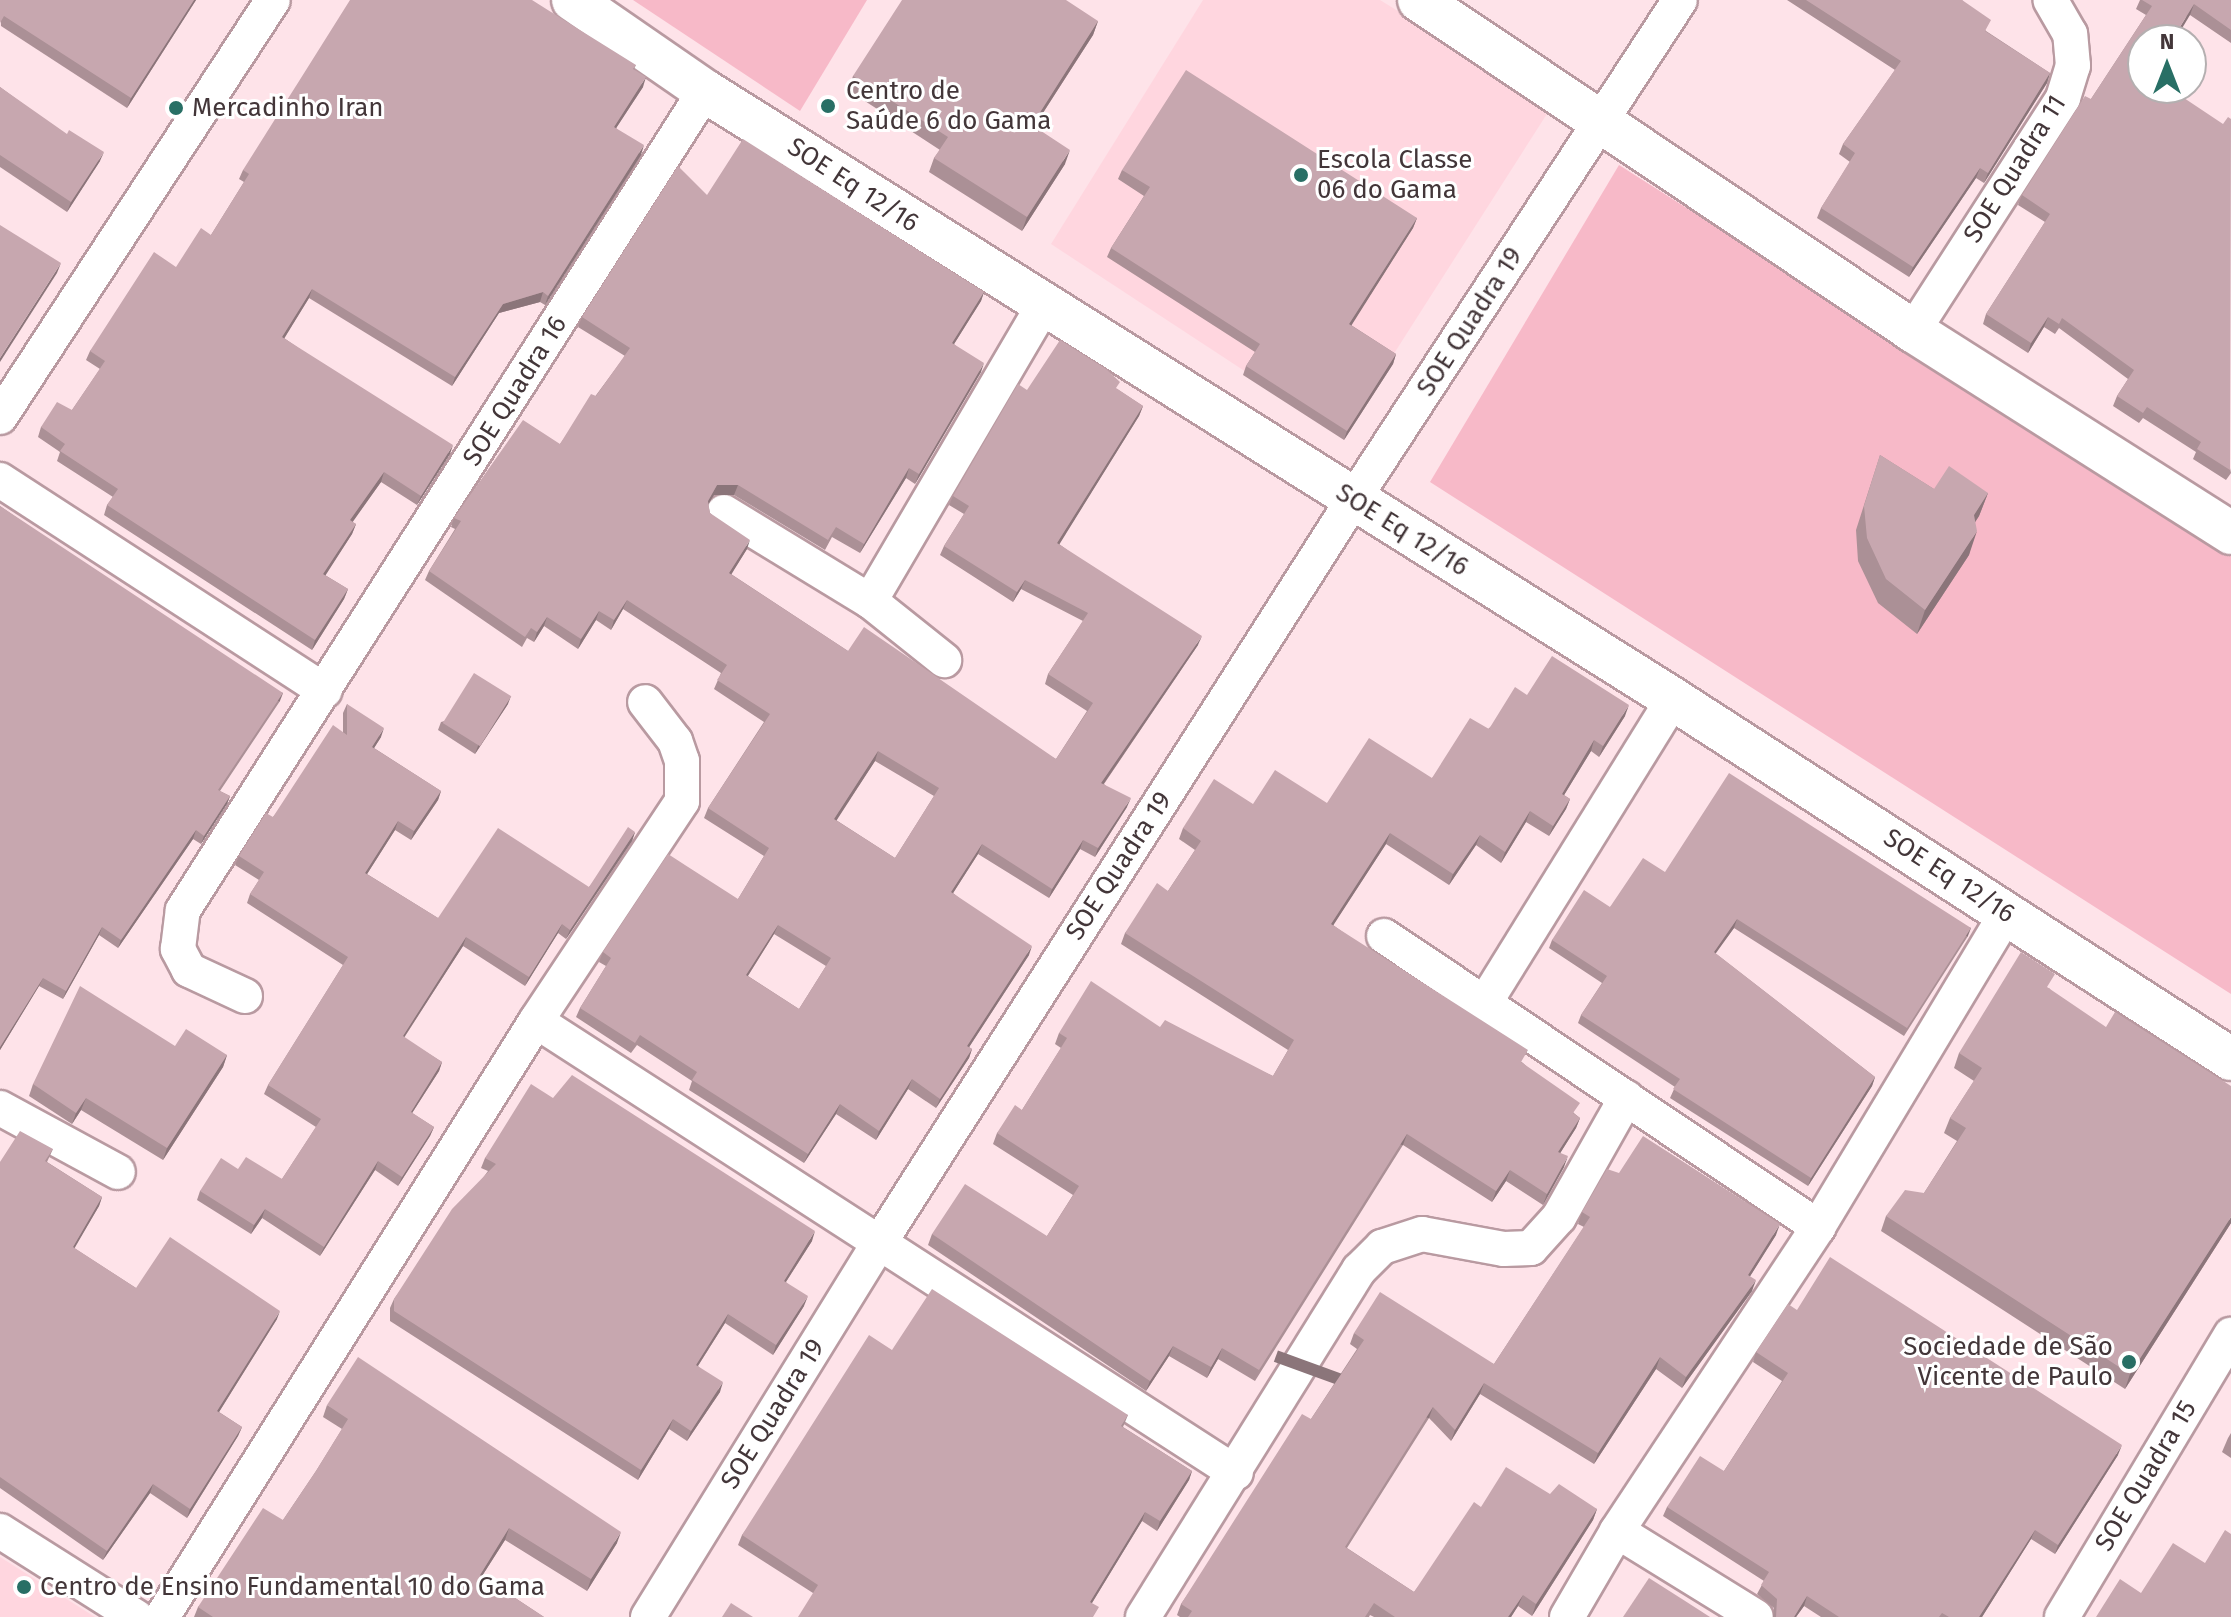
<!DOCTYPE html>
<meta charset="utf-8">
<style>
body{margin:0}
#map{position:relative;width:2231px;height:1617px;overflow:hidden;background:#fee3e9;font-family:"Fira Sans",sans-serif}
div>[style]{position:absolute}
.built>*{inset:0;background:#ffd6df}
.green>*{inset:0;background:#f7b9c8}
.roads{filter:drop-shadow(2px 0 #b99aa1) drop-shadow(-2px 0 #b99aa1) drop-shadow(0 2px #b99aa1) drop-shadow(0 -2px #b99aa1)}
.minor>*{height:34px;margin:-17px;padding:0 17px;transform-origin:17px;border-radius:17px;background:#fff}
.tertiary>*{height:42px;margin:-21px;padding:0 21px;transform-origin:21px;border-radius:21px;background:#fff}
.wall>*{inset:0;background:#ab9096}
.shaded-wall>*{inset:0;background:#8b757a;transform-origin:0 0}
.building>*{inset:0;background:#c7a7af;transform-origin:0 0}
.dots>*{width:22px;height:22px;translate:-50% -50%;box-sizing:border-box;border:4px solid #fff;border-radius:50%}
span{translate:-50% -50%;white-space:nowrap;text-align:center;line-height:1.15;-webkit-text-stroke:6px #fff;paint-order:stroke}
.poi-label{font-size:26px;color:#433639}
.left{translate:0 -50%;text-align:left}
.right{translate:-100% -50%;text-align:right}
.street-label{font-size:26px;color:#433639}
.north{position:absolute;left:2127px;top:24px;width:80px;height:80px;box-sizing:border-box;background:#fff;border:2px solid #b4afb0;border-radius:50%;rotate:0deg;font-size:22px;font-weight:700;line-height:32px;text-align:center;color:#433639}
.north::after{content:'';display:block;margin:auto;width:28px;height:36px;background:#286f65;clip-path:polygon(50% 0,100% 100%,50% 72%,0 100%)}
</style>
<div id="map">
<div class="built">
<div style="clip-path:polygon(1203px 0,1380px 0,1552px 106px,1342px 435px,1051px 244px)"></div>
<div style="clip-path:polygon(0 1557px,95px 1617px,0 1617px)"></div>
</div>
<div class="green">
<div style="clip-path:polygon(633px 0,867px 0,800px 111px)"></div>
<div style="clip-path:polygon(1619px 165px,2231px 554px,2231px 994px,1430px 482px)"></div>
</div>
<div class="roads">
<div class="minor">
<div style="left:1913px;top:331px;width:277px;rotate:-57.2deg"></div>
<div style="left:2063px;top:98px;width:34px;rotate:-73deg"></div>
<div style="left:2073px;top:66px;width:32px;rotate:-95deg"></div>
<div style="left:2070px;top:34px;width:39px;rotate:-120deg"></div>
<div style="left:0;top:417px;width:498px;rotate:-56.8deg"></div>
<div style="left:0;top:480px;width:387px;rotate:33deg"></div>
<div style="left:724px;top:512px;width:171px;rotate:31.4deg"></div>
<div style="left:870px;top:601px;width:342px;rotate:-59.6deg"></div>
<div style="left:870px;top:601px;width:95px;rotate:38.6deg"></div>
<div style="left:1384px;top:936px;width:523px;rotate:33.84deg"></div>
<div style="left:245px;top:996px;width:62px;rotate:-155.1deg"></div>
<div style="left:189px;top:970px;width:24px;rotate:-118deg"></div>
<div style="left:178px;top:949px;width:39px;rotate:-83deg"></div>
<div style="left:183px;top:910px;width:971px;rotate:-57.49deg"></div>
<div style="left:1484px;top:1004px;width:359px;rotate:-58.2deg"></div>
<div style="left:536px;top:1021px;width:833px;rotate:32.85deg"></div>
<div style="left:0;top:1108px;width:134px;rotate:28.5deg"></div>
<div style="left:0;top:1531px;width:161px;rotate:32.3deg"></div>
<div style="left:1617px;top:1531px;width:163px;rotate:31.7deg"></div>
<div style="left:162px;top:1617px;width:704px;rotate:-57.89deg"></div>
<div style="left:536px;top:1021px;width:264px;rotate:-56.4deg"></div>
<div style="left:682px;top:801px;width:40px;rotate:-90deg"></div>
<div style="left:682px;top:761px;width:21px;rotate:-109deg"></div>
<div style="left:675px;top:741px;width:49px;rotate:-127.6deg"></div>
<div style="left:648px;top:1617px;width:441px;rotate:-58.3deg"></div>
<div style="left:880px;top:1242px;width:880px;rotate:-57.48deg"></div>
<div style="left:1353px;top:500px;width:597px;rotate:-56.82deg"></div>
<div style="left:1143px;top:1617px;width:409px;rotate:-58.1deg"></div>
<div style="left:1359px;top:1270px;width:33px;rotate:-45deg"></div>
<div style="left:1382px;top:1247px;width:42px;rotate:-18deg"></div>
<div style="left:1422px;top:1234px;width:83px;rotate:10.4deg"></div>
<div style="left:1504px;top:1249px;width:27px;rotate:-2deg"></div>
<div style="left:1531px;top:1248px;width:42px;rotate:-47.9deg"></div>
<div style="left:1559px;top:1217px;width:137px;rotate:-60.6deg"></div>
<div style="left:1567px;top:1617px;width:99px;rotate:-59.8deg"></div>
<div style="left:1617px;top:1531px;width:364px;rotate:-56.5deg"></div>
<div style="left:1818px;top:1227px;width:366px;rotate:-59deg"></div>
<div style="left:2062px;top:1617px;width:329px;rotate:-59.1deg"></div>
</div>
<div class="tertiary">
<div style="left:573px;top:0;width:160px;rotate:34.6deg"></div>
<div style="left:705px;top:91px;width:1143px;rotate:32.13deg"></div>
<div style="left:1673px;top:699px;width:664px;rotate:32.83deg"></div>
<div style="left:1419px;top:0;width:595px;rotate:33.82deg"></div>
<div style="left:1913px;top:331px;width:377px;rotate:32.4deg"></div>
</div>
</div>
<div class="wall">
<div style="clip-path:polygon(0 0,196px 0,127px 108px,1px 26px)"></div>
<div style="clip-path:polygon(1787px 0,1962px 0,1986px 31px,2050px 73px,2047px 83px,1984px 183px,1976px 178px,1909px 277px,1817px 218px,1821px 208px,1850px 162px,1839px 154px,1843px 144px,1895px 70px)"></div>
<div style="clip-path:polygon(2140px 0,2231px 0,2231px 43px,2190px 15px,2143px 40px,2231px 473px,2226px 480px,2193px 459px,2196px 452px,2143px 418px,2139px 423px,2113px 406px,2117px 396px,2128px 379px,2059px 328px,2055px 334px,2044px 327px,2028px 353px,1983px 324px,1986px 314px,2045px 222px,2018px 205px,2022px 195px,2091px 99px,2146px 15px,2136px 9px)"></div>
<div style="clip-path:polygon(1098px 21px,1093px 35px,1034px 127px,1065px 164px,1022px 231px,929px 172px,934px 158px,940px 150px,848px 90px,853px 76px)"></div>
<div style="clip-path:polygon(636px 65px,634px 69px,643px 87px,616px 128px,641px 155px,545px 305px,540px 302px,499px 313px,452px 386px,309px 298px,284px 338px,450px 454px,417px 505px,381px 482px,352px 522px,356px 524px,352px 534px,325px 575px,348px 589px,344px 599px,312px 650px,104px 515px,107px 505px,113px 497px,57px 461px,60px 452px,38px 437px,41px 427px,72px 410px,100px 369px,86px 360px,90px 351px,211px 235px,244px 182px,239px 179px,243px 170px)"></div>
<div style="clip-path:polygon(0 87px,100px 161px,67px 212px,0 167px)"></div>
<div style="clip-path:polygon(1122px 170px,1417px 218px,1413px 228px,1351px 325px,1396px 354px,1393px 364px,1344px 440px,1243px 375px,1246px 366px,1255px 352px,1107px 257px,1111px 248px,1144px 196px,1118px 179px)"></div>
<div style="clip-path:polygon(evenodd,707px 195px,984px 292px,981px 301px,954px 344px,981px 372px,915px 484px,906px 478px,860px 553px,832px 537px,825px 550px,734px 495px,714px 495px,708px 504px,710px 513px,747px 549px,731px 574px,848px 651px,1056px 759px,1087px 711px,1045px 684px,1048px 674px,1083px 621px,1021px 589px,1013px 602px,940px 555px,944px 546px,964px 514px,949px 505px,953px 496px,1027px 390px,1117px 389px,1143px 406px,1139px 416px,1059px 544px,1198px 645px,1104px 784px,1127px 807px,1095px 857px,1080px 849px,1049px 898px,978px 854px,953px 893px,1029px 955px,969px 1047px,972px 1049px,969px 1058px,936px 1108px,908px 1089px,876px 1140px,836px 1114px,804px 1163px,689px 1090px,692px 1081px,637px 1045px,631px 1053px,576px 1017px,580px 1008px,606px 966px,599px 962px,603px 952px,738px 899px,764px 856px,704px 818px,708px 808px,764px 722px,714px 689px,721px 673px,623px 609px,611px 630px,596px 620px,578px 649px,544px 626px,534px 642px,527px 638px,522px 647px,425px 580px,429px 571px,455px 529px,451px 527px,454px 518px,560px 444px,625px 356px,578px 327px,582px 317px,707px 195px,875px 761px,934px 796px,895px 858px,836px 820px,875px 761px,707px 195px,774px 934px,826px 966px,799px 1009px,748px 976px,774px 934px)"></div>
<div style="clip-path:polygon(1880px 455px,1934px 489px,1988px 493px,1979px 516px,1975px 522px,1969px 555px,1917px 634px,1878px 603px,1858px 561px,1856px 530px)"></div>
<div style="clip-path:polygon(0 506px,280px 701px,220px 791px,230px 796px,227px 804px,201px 844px,193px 839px,118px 948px,99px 935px,63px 999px,39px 986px,0 1050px)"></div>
<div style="clip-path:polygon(1527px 695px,1625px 716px,1599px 757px,1591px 751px,1564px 795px,1570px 799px,1566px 809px,1549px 836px,1526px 822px,1501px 863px,1476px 845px,1449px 885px,1386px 844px,1333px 925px,1523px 1063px,1575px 1114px,1580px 1118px,1576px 1128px,1560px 1153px,1564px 1167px,1543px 1205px,1506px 1181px,1492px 1202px,1403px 1145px,1255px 1381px,1218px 1359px,1207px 1378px,1169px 1356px,1146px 1391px,928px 1245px,932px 1234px,1047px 1236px,1073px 1195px,993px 1144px,997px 1133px,1022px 1110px,1061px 1048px,1055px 1044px,1059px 1033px,1160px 1027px,1273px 1076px,1288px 1050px,1121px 944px,1125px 933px,1168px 891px,1195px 850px,1179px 839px,1183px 828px,1253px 804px,1327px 803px,1432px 778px)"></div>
<div style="clip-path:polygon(347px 704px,381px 737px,374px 748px,441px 791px,438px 800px,411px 840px,395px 830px,367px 874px,438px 918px,589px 887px,635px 832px,632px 841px,566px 939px,558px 933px,525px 986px,463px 946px,404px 1038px,442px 1062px,439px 1071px,412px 1113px,434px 1127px,430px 1136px,398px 1186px,375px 1170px,320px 1256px,262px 1218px,251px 1234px,197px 1200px,200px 1191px,238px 1169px,282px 1179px,316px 1127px,264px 1094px,268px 1085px,343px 965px,247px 903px,250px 894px,259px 880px,235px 865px,239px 856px,273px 817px,343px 733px,343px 713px)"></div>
<div style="clip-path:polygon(508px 704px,475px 754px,438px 730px,441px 722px)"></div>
<div style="clip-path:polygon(1665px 872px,1968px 936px,1904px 1036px,1734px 928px,1715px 953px,1875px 1077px,1872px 1086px,1808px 1186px,1670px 1098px,1675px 1087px,1578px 1023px,1581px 1015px,1602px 983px,1549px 948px,1552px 940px,1610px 907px)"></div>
<div style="clip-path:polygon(2049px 988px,2231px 1223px,2125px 1389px,1881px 1231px,1886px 1216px,1924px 1193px,1957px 1141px,1944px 1133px,1950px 1118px,1974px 1081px,1954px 1068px,1959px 1053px)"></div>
<div style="clip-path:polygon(175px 1046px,227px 1055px,223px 1067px,163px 1160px,81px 1110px,72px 1124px,29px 1096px,33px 1084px)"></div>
<div style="clip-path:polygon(553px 1098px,812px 1241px,786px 1282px,804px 1306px,773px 1355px,725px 1323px,698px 1366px,720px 1392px,687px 1441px,669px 1429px,638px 1480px,390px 1321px,390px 1308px,394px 1299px,488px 1171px,481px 1168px,485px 1158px)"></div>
<div style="clip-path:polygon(53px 1149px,47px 1162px,102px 1197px,99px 1206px,74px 1248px,136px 1288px,277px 1319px,219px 1412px,242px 1427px,238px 1436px,187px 1518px,150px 1493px,103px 1560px,0 1488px,0 1162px)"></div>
<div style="clip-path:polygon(1582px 1212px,1776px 1235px,1750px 1276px,1752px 1291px,1682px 1388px,1656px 1369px,1594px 1464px,1480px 1394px,1451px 1441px,1429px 1418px,1347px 1548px,1414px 1592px,1481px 1507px,1550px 1494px,1597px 1509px,1593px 1520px,1532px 1616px,1518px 1606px,1511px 1617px,1374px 1617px,1370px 1615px,1369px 1617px,1180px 1617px,1177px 1615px,1181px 1604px,1311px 1419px,1357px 1349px,1350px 1344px,1354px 1333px,1494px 1364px,1584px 1227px,1578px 1224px)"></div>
<div style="clip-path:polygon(1797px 1310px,2118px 1455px,2055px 1554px,2031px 1539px,1982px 1617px,1821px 1617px,1804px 1606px,1796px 1617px,1773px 1617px,1774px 1608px,1757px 1594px,1764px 1581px,1663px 1516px,1667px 1507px,1724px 1471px,1782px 1381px,1753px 1362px,1756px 1352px)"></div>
<div style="clip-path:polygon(892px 1350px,1128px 1415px,1123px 1427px,1192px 1471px,1189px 1480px,1157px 1531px,1142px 1521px,1092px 1603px,813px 1593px,738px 1545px,742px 1535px)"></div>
<div style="clip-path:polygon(327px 1405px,617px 1543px,587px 1591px,505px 1540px,482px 1576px,544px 1617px,194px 1617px,198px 1607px,283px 1520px,316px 1471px,342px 1429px,323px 1417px)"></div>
<div style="clip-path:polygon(2231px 1433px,2231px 1458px,2222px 1452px,2228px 1438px)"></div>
</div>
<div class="shaded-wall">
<div style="clip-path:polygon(194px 0,196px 0,127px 108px,131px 98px)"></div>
<div style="clip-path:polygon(2194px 4px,2190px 15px,2175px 40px,2172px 40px)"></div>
<div style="clip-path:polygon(1098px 21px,1093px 35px,1026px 139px,1032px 125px)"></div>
<div style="clip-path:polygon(2050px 73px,2047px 83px,1984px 183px,1988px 173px)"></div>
<div style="clip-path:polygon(646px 77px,643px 87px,611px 136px,614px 127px)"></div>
<div style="clip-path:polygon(644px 145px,641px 155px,545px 305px,548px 296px)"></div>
<div style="clip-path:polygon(1070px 150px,1065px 164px,1022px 231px,1027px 217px)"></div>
<div style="clip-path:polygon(104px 152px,100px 161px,67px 212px,71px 202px)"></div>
<div style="clip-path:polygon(1980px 168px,1976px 178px,1909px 277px,1913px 267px)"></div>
<div style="clip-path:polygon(1417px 218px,1413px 228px,1346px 334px,1349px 324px)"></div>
<div style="clip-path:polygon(61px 263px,57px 273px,0 362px,0 358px)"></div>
<div style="clip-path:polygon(312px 289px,309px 298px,279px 347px,282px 337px)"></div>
<div style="clip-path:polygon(543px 292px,540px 302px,499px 313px,452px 386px,455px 377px,503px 304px)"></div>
<div style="clip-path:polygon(984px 292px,981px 301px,949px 352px,952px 343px)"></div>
<div style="clip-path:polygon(2048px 317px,2044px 327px,2028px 353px,2031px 343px)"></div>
<div style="clip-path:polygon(1396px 354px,1393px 364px,1344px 440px,1347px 431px)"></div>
<div style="clip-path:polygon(984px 363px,981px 372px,915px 484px,919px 474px)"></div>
<div style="clip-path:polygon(1143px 406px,1139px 416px,1054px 553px,1057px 543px)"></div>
<div style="clip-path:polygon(453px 445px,450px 454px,417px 505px,421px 496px)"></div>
<div style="clip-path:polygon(909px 468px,906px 478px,860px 553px,864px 544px)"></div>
<div style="clip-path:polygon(384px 472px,381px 482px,347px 530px,350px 520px)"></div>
<div style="clip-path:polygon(717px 485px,738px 485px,734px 495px,714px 495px,704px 511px,708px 501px)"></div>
<div style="clip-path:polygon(1988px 493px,1979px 516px,1965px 538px,1974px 515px)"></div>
<div style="clip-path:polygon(356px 524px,352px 534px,320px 584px,323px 574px)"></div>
<div style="clip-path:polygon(1977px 531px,1969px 555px,1917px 634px,1925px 610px)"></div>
<div style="clip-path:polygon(750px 540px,747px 549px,726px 583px,729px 573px)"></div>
<div style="clip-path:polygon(1025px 580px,1021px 589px,1013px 602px,1017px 592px)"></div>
<div style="clip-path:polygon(348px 589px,344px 599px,312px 650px,315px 640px)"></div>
<div style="clip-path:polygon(627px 600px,623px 609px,611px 630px,614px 620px)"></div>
<div style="clip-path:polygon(599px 611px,596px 620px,578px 649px,581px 639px)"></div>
<div style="clip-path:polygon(547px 617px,544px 626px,534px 642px,537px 632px)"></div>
<div style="clip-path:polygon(1202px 636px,1198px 645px,1098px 792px,1101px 783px)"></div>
<div style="left:283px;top:693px;width:9px;height:117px;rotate:111deg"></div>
<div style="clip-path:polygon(511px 696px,508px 704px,475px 754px,478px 746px)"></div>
<div style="clip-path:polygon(1629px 705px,1625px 716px,1599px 757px,1603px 746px)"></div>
<div style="clip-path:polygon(384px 728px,381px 737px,369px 756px,372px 747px)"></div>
<div style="clip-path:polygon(1594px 740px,1591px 751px,1558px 805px,1562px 794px)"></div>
<div style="clip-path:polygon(878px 751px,875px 761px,831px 829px,834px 819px)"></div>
<div style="clip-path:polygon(441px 791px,438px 800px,411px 840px,414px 831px)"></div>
<div style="clip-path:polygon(230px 796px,227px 804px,201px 844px,204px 836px)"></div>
<div style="clip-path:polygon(1131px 798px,1127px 807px,1095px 857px,1098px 848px)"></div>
<div style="clip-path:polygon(1570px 799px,1566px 809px,1549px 836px,1553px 826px)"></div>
<div style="clip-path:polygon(1530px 811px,1526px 822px,1501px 863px,1505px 852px)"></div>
<div style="clip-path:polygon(398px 821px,395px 830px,362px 882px,365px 873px)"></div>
<div style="clip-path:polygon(196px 830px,193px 839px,118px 948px,121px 940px)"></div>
<div style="clip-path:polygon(635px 832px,632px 841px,566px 939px,570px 930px)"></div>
<div style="clip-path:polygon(1390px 833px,1386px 844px,1327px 935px,1331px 924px)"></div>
<div style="clip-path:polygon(1480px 835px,1476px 845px,1449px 885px,1453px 874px)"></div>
<div style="clip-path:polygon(1083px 840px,1080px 849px,1049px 898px,1052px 889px)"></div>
<div style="clip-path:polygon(982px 844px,978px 854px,948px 901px,951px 892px)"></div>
<div style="clip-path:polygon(1737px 919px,1734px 928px,1711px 960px,1714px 952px)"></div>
<div style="clip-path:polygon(562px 924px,558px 933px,525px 986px,529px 977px)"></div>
<div style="clip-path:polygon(778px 925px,774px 934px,742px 985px,746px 975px)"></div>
<div style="clip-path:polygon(102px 927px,99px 935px,63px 999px,66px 991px)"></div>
<div style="left:1971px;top:928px;width:9px;height:119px;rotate:111deg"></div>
<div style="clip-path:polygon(466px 937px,463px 946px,399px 1045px,403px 1036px)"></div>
<div style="clip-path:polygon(1032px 946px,1029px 955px,964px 1055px,967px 1046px)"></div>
<div style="clip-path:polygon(43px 978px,39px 986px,0 1050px,0 1047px)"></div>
<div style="clip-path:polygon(972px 1049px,969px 1058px,936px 1108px,940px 1099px)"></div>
<div style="clip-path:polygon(227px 1055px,223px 1067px,163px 1160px,167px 1148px)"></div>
<div style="clip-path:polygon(442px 1062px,439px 1071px,407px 1121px,411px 1112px)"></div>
<div style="clip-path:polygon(1875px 1077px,1872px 1086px,1808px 1186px,1811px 1178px)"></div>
<div style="clip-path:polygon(912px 1079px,908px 1089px,876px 1140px,879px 1131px)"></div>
<div style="clip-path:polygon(86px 1098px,81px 1110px,72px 1124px,76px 1113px)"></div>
<div style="clip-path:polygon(840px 1104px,836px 1114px,804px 1163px,808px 1154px)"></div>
<div style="clip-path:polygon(1580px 1118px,1576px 1128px,1554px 1163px,1558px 1152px)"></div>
<div style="clip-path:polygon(434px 1127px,430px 1136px,398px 1186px,402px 1177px)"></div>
<div style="left:1407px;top:1134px;width:12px;height:279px;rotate:110deg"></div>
<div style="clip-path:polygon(1568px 1156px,1564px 1167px,1543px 1205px,1547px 1194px)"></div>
<div style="clip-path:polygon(378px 1161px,375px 1170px,320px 1256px,324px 1247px)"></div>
<div style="clip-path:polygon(1510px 1170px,1506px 1181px,1492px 1202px,1496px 1191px)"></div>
<div style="clip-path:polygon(102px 1197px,99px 1206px,70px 1256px,73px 1247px)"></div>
<div style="clip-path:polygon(265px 1209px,262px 1218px,251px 1234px,254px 1225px)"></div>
<div style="clip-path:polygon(2231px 1217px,2231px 1223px,2125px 1389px,2130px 1374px)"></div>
<div style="clip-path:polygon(1780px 1224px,1776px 1235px,1744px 1286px,1748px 1275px)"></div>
<div style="clip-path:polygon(815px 1231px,812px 1241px,780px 1291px,784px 1281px)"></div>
<div style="clip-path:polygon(1756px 1280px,1752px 1291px,1682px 1388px,1686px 1377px)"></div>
<div style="clip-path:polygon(808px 1296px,804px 1306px,773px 1355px,776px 1345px)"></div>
<div style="clip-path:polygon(280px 1311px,277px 1319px,214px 1420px,217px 1411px)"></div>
<div style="clip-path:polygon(728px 1314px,725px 1323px,692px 1375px,696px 1365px)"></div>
<div style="clip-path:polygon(1173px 1346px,1169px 1356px,1146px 1391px,1150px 1381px)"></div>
<div style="clip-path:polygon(1222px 1348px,1218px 1359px,1207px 1378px,1211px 1367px)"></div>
<div style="clip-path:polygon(1660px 1357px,1656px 1369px,1594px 1464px,1598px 1453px)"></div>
<div style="clip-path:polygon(723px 1382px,720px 1392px,687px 1441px,691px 1431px)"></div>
<div style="clip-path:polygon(1484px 1383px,1480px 1394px,1451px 1441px,1455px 1430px)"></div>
<div style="left:1433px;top:1407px;width:12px;height:165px;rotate:110deg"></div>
<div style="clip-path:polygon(673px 1419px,669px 1429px,638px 1480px,641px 1470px)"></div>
<div style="clip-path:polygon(242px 1427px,238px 1436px,187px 1518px,190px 1509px)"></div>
<div style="clip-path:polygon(2122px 1445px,2118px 1455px,2055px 1554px,2058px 1545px)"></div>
<div style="clip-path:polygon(1192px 1471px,1189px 1480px,1157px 1531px,1160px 1521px)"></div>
<div style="clip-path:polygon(153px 1484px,150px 1493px,103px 1560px,107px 1551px)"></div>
<div style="clip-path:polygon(1597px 1509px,1593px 1520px,1532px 1616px,1536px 1604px)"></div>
<div style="clip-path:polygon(1145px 1512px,1142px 1521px,1087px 1611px,1090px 1602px)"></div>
<div style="clip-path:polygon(509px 1528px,505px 1540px,475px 1587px,480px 1575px)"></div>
<div style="clip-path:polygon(2035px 1530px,2031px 1539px,1982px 1617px,1979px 1617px)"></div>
<div style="clip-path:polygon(621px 1532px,617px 1543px,587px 1591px,591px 1579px)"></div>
<div style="clip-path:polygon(1523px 1595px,1518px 1606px,1511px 1617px,1508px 1617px)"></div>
<div style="clip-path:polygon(1807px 1596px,1804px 1606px,1796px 1617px,1794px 1617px)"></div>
</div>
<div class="building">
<div style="clip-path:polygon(0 0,194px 0,131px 98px,4px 16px,0 23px)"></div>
<div style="clip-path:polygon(350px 0,532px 0,636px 65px,633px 69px,646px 77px,614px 127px,644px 145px,548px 296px,543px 292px,503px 304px,455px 377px,312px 289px,282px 337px,453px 445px,421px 496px,384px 472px,350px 520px,356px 524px,323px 574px,348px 589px,315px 640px,107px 505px,118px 489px,60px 451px,65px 444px,41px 427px,57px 402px,72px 410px,105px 361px,90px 351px,154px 252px,176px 267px,201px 228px,211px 235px,249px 174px,243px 170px)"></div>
<div style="clip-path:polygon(902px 0,1066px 0,1098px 21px,1032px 125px,1070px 150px,1027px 217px,934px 158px,948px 137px,853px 76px)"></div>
<div style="clip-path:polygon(1806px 0,1962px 0,1991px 20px,1985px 31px,2050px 73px,1988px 173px,1980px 168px,1913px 267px,1821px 208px,1855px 153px,1843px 144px,1901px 61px)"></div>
<div style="clip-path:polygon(2142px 0,2231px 0,2231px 30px,2194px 4px,2172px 40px,2143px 40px,2143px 88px,2169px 88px,2223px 124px,2228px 117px,2231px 119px,2230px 470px,2197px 449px,2201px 442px,2147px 407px,2143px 413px,2117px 396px,2134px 370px,2062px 318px,2059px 324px,2048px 317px,2031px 343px,1986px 314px,2050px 214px,2022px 195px,2085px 96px,2091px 99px,2152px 6px)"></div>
<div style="clip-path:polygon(1186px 70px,1417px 218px,1349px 324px,1396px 354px,1347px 431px,1246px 366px,1260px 344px,1111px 248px,1150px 187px,1122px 170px)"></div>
<div style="clip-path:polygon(0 87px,67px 134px,69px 130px,104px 152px,71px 202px,0 155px)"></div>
<div style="clip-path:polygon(evenodd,743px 139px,984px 292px,952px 343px,984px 363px,919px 474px,909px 468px,864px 544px,836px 527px,828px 540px,738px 485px,717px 485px,708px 501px,710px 513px,750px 540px,729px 573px,848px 651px,864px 627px,1056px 759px,1093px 703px,1048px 674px,1088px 613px,1025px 580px,1017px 592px,944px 546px,969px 506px,953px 496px,1018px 384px,1027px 390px,1060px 340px,1106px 369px,1120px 382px,1116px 388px,1143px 406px,1057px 543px,1202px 636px,1101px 783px,1131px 798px,1098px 848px,1083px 840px,1052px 889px,982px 844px,951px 892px,1032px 946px,967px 1046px,972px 1049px,940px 1099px,912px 1079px,879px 1131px,840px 1104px,808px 1154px,692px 1080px,697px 1072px,640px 1035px,635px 1043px,580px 1008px,611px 958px,603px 952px,668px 854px,738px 899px,769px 848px,708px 808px,770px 714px,717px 680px,727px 665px,627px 600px,614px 620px,599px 611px,581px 639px,547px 617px,537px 632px,531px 628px,525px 637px,429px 571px,461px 521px,454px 518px,523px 420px,560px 444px,591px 394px,596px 396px,630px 348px,582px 317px,678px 166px,707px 195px,743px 139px,878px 751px,939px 788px,895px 858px,834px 819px,878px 751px,743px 139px,778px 925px,831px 958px,799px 1009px,746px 975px,778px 925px)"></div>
<div style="clip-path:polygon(0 225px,61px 263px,0 358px)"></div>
<div style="clip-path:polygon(1880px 455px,1934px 489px,1949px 466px,1988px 493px,1974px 515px,1977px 531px,1925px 610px,1886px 579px,1867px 538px,1864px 506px)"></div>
<div style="clip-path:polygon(0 506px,283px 693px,218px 790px,230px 796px,204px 836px,196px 830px,121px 940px,102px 927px,66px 991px,43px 978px,0 1047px)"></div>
<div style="clip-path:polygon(1552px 656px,1629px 705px,1603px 746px,1594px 740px,1562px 794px,1570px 799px,1553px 826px,1530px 811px,1505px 852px,1480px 835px,1453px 874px,1390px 833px,1331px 924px,1528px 1050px,1521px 1062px,1580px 1103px,1573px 1113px,1580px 1118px,1558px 1152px,1568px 1156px,1547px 1194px,1510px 1170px,1496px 1191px,1407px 1134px,1259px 1370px,1222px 1348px,1211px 1367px,1173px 1346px,1150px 1381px,932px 1234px,965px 1184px,1047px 1236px,1079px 1186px,997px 1133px,1015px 1105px,1022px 1110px,1067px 1038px,1059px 1033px,1091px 981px,1160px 1027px,1165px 1020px,1273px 1076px,1294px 1040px,1125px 933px,1157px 883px,1168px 891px,1201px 841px,1183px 828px,1214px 779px,1253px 804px,1275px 770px,1327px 803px,1369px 738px,1432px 778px,1470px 718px,1489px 729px,1515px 687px,1527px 695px)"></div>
<div style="left:474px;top:673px;width:44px;height:59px;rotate:32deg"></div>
<div style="clip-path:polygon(347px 704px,384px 728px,372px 747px,441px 791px,414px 831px,398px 821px,365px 873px,438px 918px,498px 828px,589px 887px,628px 827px,635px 832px,570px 930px,562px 924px,529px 977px,466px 937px,403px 1036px,442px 1062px,411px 1112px,434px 1127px,402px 1177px,378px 1161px,324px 1247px,265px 1209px,254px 1225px,200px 1191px,221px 1158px,238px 1169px,246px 1157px,282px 1179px,321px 1119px,268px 1085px,348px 957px,250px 894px,264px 872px,239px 856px,266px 813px,273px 817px,333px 725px,347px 735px)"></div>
<div style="clip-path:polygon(1729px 773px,1971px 928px,1907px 1028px,1737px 919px,1714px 952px,1875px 1077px,1811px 1178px,1673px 1089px,1680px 1079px,1581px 1015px,1607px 976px,1552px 940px,1584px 890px,1610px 907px,1643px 858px,1665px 872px)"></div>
<div style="clip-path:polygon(2021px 952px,2055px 974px,2047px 987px,2106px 1027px,2115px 1012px,2231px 1086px,2231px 1217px,2130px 1374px,1886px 1216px,1905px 1190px,1924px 1193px,1966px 1128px,1950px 1118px,1982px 1068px,1959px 1053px)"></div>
<div style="clip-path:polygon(80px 986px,175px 1046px,186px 1029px,227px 1055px,167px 1148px,86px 1098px,76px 1113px,33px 1084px)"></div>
<div style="clip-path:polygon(572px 1075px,815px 1231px,784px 1281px,808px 1296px,776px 1345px,728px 1314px,696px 1365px,723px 1382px,691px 1431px,673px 1419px,641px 1470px,394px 1311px,394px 1299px,452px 1209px,496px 1164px,485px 1158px,531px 1084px,553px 1098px)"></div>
<div style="clip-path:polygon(20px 1131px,53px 1149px,45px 1161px,102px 1197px,73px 1247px,136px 1288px,170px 1237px,280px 1311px,217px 1411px,242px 1427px,190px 1509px,153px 1484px,107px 1551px,0 1477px,0 1162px)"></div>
<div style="clip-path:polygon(1643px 1136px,1780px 1224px,1748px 1275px,1756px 1280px,1686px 1377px,1660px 1357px,1598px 1453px,1484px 1383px,1455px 1430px,1433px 1407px,1345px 1547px,1414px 1592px,1474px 1502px,1481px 1507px,1506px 1467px,1550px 1494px,1559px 1484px,1597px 1509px,1536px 1604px,1523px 1595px,1508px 1617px,1395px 1617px,1374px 1603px,1365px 1617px,1188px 1617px,1192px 1611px,1181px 1604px,1302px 1414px,1311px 1419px,1364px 1340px,1354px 1333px,1380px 1292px,1494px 1364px,1590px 1217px,1582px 1212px,1607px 1169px,1619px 1173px)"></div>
<div style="clip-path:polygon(1830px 1257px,2122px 1445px,2058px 1545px,2035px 1530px,1979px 1617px,1949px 1617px,1942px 1613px,1939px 1617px,1839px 1617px,1807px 1596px,1794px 1617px,1776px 1617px,1777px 1599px,1761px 1585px,1769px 1572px,1667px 1507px,1700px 1456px,1724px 1471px,1788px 1373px,1756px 1352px,1788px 1304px,1797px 1310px)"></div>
<div style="clip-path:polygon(932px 1289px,1128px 1415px,1121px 1426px,1192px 1471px,1160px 1521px,1145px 1512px,1090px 1602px,1099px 1607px,1093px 1617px,798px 1617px,818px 1585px,742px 1535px,869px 1335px,892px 1350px)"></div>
<div style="clip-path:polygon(358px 1357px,621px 1532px,591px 1579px,509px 1528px,480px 1575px,544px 1617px,213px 1617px,198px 1607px,263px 1508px,283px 1520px,316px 1471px,348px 1419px,327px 1405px)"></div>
<div style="clip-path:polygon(2225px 1530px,2231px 1534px,2231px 1617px,2096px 1617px,2120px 1579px,2141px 1593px,2173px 1543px,2205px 1563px)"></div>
<div style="clip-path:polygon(1649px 1578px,1710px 1617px,1623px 1617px)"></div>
<div style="clip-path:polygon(731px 1603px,753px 1617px,722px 1617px)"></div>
</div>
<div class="dots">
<div style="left:828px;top:106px;background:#286f65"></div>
<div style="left:176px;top:108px;background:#286f65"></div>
<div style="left:1301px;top:175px;background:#286f65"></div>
<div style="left:2129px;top:1362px;background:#286f65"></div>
<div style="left:24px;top:1587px;background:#286f65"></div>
</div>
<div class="poi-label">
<span class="left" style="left:846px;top:106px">Centro de<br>Saúde 6 do Gama</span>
<span class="left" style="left:192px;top:108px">Mercadinho Iran</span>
<span class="left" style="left:1317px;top:175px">Escola Classe<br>06 do Gama</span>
<span class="right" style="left:2113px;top:1362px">Sociedade de São<br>Vicente de Paulo</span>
<span class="left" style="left:40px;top:1587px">Centro de Ensino Fundamental 10 do Gama</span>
</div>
<div class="street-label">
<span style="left:2015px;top:169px;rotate:-58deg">SOE Quadra 11</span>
<span style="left:853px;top:185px;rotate:33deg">SOE Eq 12/16</span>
<span style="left:1470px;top:322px;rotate:-57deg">SOE Quadra 19</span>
<span style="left:515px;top:391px;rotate:-58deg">SOE Quadra 16</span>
<span style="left:1402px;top:530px;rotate:32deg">SOE Eq 12/16</span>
<span style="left:1119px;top:866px;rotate:-57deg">SOE Quadra 19</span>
<span style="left:1949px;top:876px;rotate:33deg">SOE Eq 12/16</span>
<span style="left:773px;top:1414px;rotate:-58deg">SOE Quadra 19</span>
<span style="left:2146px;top:1476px;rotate:-59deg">SOE Quadra 15</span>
</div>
<div class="north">N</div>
</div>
